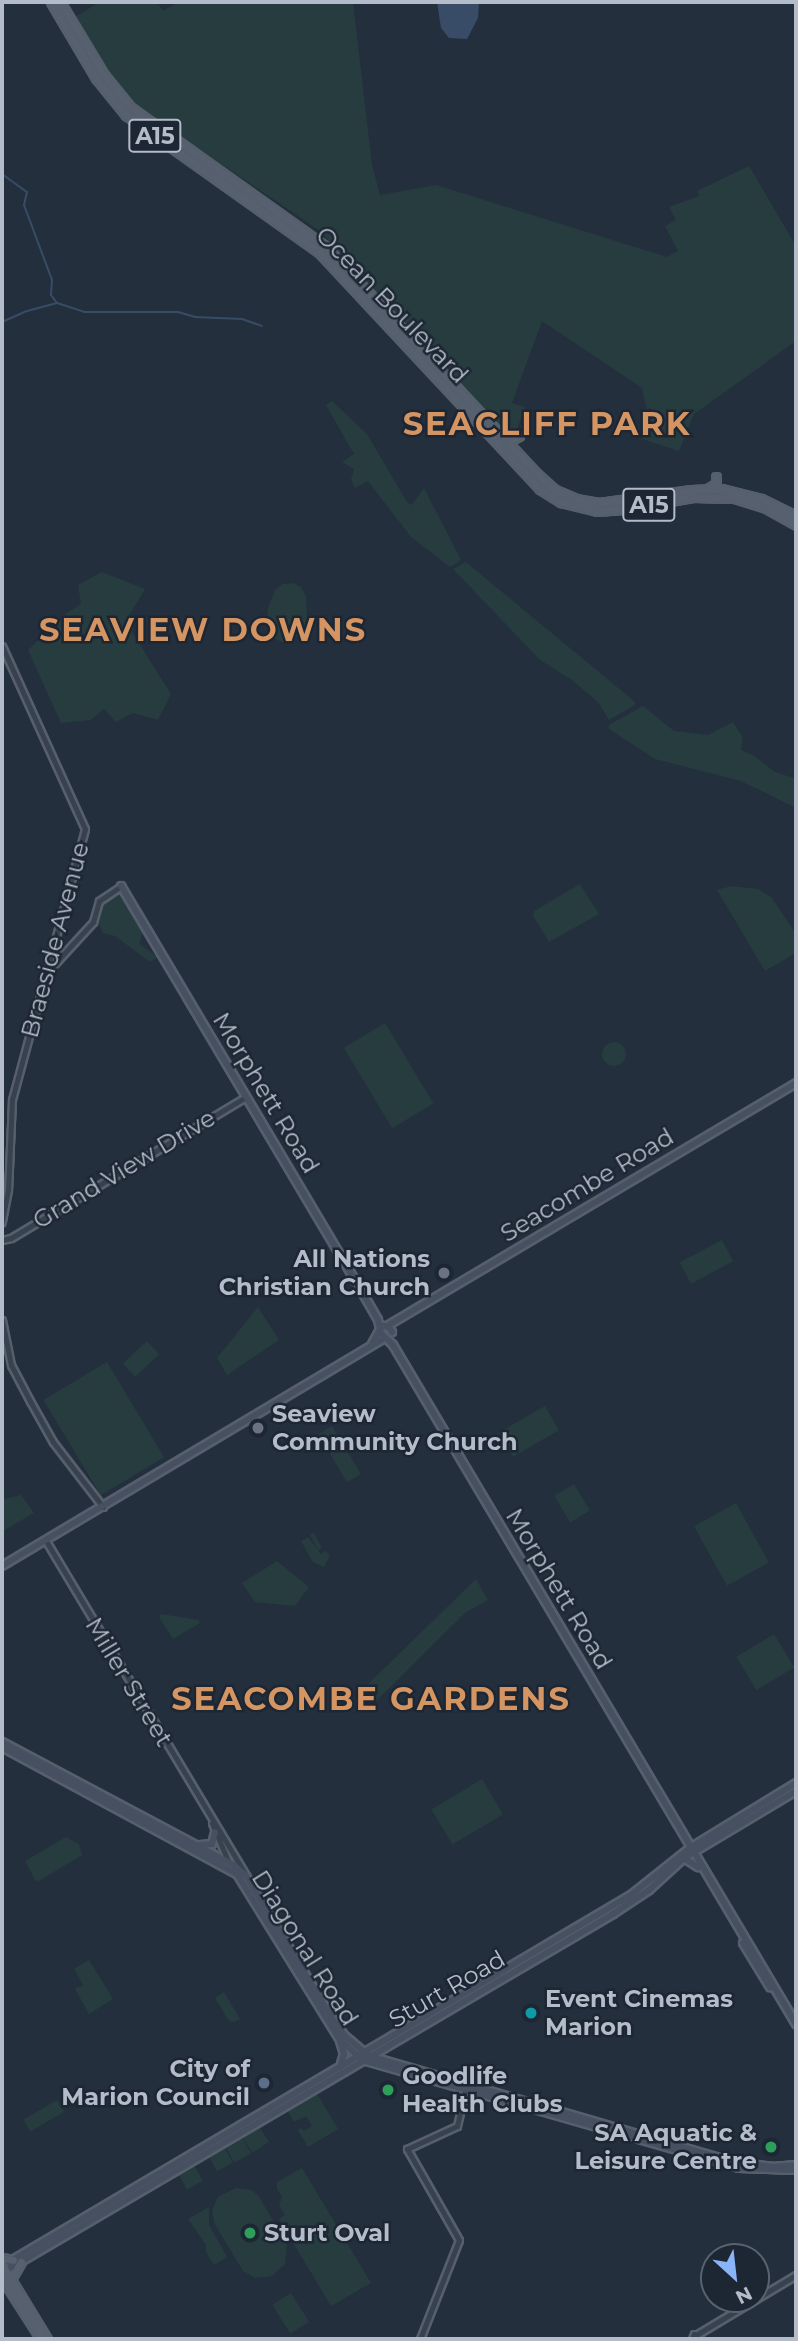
<!DOCTYPE html>
<style>
body{margin:0}
#map{position:relative;width:798px;height:2341px;overflow:hidden;background:#242f3e;font-family:Montserrat,sans-serif}
div>[style]{position:absolute}
.green>*{inset:0;background:#263c3f;transform-origin:0 0}
.round{border-radius:50%}
.water>*{inset:0;background:#394c67}
.stream>*{height:2px;margin:-1px;padding:0 1px;transform-origin:1px;border-radius:1px;background:#394c67}
.roads{filter:drop-shadow(2px 0 #565f6c) drop-shadow(-2px 0 #565f6c) drop-shadow(0 2px #565f6c) drop-shadow(0 -2px #565f6c)}
.tertiary>*{height:5px;margin:-2.5px;padding:0 2.5px;transform-origin:2.5px;border-radius:2.5px;background:#38414e}
.secondary>*{height:6px;margin:-3px;padding:0 3px;transform-origin:3px;border-radius:3px;background:#465061}
.primary>*{height:7px;margin:-3.5px;padding:0 3.5px;transform-origin:3.5px;border-radius:3.5px;background:#56606e}
.dots>*{width:19px;height:19px;translate:-50% -50%;box-sizing:border-box;border:4px solid #1d2633;border-radius:50%}
span{translate:-50% -50%;white-space:nowrap;text-align:center;line-height:1.15;-webkit-text-stroke:5px #1d2633;paint-order:stroke}
.shield-label span{padding:2px 5px;background:#1d2633;border:2px solid;border-radius:5px;-webkit-text-stroke-width:0}
.shield-label{font-size:23px;color:#b4bcc9;font-weight:700}
.street-label{font-size:24px;color:#b4bcc9}
.poi-label{font-size:24px;color:#b4bcc9;font-weight:700}
.right{translate:-100% -50%;text-align:right}
.left{translate:0 -50%;text-align:left}
.district-label{font-size:32px;color:#d59563;font-weight:700;letter-spacing:2px}
.frame{position:absolute;inset:0;border:4px solid #b4bcc9;pointer-events:none}
.north{position:absolute;left:700px;top:2243px;width:70px;height:70px;box-sizing:border-box;background:#1d2633;border:2px solid #59626f;border-radius:50%;rotate:153deg;font-size:19px;font-weight:700;line-height:28px;text-align:center;color:#b4bcc9}
.north::after{content:'';display:block;margin:auto;width:24px;height:32px;background:#8ab4f8;clip-path:polygon(50% 0,100% 100%,50% 72%,0 100%)}
</style>
<div id="map">
<div class="green">
<div style="clip-path:polygon(100px 2px,157px 2px,163px 11px,179px 2px,353px 2px,372px 165px,380px 195px,436px 185px,667px 257px,678px 251px,665px 226px,676px 220px,669px 207px,699px 196px,697px 191px,749px 166px,796px 246px,796px 341px,694px 414px,679px 451px,639px 438px,647px 411px,642px 388px,542px 321px,512px 403px,525px 407px,516px 432px,511px 436px,503px 433px,320px 231px,129px 101px,109px 77px,73px 18px)"></div>
<div style="clip-path:polygon(332px 401px,367px 434px,407px 502px,412px 505px,424px 488px,461px 560px,450px 567px,411px 537px,368px 481px,355px 488px,351px 480px,354px 469px,342px 462px,354px 454px,326px 405px)"></div>
<div style="clip-path:polygon(466px 562px,635px 702px,635px 705px,609px 720px,598px 702px,572px 680px,540px 660px,453px 569px)"></div>
<div style="clip-path:polygon(102px 572px,145px 589px,127px 619px,131px 622px,128px 626px,171px 694px,158px 720px,133px 713px,116px 722px,104px 709px,91px 720px,61px 723px,28px 650px,67px 613px,81px 604px,78px 585px)"></div>
<div style="clip-path:polygon(293px 583px,301px 587px,306px 596px,307px 619px,303px 631px,294px 639px,282px 642px,272px 637px,267px 627px,268px 608px,275px 590px,283px 584px)"></div>
<div style="clip-path:polygon(643px 706px,674px 731px,708px 735px,733px 722px,743px 738px,741px 750px,753px 755px,775px 772px,796px 779px,796px 808px,741px 781px,655px 759px,609px 729px,609px 725px)"></div>
<div style="clip-path:polygon(580px 884px,599px 914px,549px 942px,533px 916px,534px 911px)"></div>
<div style="clip-path:polygon(731px 886px,758px 889px,772px 898px,796px 934px,796px 953px,765px 971px,717px 890px)"></div>
<div style="clip-path:polygon(119px 891px,143px 932px,139px 944px,158px 957px,150px 962px,115px 936px,103px 933px,97px 921px,100px 904px)"></div>
<div style="left:385px;top:1023px;width:94px;height:48px;rotate:59deg"></div>
<div class="round" style="left:602px;top:1042px;width:24px;height:24px"></div>
<div style="left:722px;top:1240px;width:24px;height:48px;rotate:62deg"></div>
<div style="clip-path:polygon(258px 1307px,279px 1340px,227px 1375px,217px 1358px)"></div>
<div style="left:147px;top:1341px;width:18px;height:33px;rotate:47deg"></div>
<div style="left:107px;top:1362px;width:111px;height:74px;rotate:59deg"></div>
<div style="left:545px;top:1406px;width:28px;height:53px;rotate:60deg"></div>
<div style="left:332px;top:1426px;width:56px;height:16px;rotate:59deg"></div>
<div style="left:574px;top:1484px;width:31px;height:23px;rotate:59deg"></div>
<div style="clip-path:polygon(21px 1495px,34px 1513px,3px 1531px,2px 1535px,2px 1500px)"></div>
<div style="left:736px;top:1503px;width:68px;height:48px;rotate:61deg"></div>
<div style="clip-path:polygon(314px 1533px,322px 1548px,318px 1550px,320px 1554px,326px 1551px,330px 1556px,324px 1567px,313px 1562px,301px 1541px,308px 1537px,318px 1550px,310px 1535px)"></div>
<div style="clip-path:polygon(277px 1561px,309px 1587px,295px 1606px,255px 1602px,242px 1583px)"></div>
<div style="clip-path:polygon(476px 1579px,488px 1600px,465px 1613px,374px 1703px,364px 1688px)"></div>
<div style="clip-path:polygon(161px 1614px,199px 1620px,200px 1623px,173px 1639px,159px 1617px)"></div>
<div style="left:774px;top:1634px;width:39px;height:44px;rotate:59deg"></div>
<div style="left:482px;top:1779px;width:41px;height:59px;rotate:59deg"></div>
<div style="clip-path:polygon(66px 1837px,79px 1844px,82px 1855px,39px 1881px,35px 1880px,25px 1861px)"></div>
<div style="clip-path:polygon(89px 1960px,113px 1999px,89px 2014px,75px 1989px,83px 1985px,74px 1969px)"></div>
<div style="clip-path:polygon(224px 1992px,240px 2019px,234px 2022px,229px 2021px,215px 1998px)"></div>
<div style="clip-path:polygon(316px 2092px,338px 2129px,308px 2147px,298px 2130px,301px 2128px,304px 2131px,312px 2126px,306px 2116px,294px 2122px,287px 2110px)"></div>
<div style="left:57px;top:2100px;width:14px;height:39px;rotate:60deg"></div>
<div style="left:259px;top:2126px;width:19px;height:20px;rotate:58deg"></div>
<div style="left:241px;top:2136px;width:20px;height:19px;rotate:60deg"></div>
<div style="left:224px;top:2147px;width:18px;height:18px;rotate:61deg"></div>
<div style="left:194px;top:2165px;width:18px;height:18px;rotate:61deg"></div>
<div style="clip-path:polygon(302px 2168px,371px 2283px,331px 2306px,279px 2219px,285px 2215px,279px 2206px,282px 2197px,277px 2189px,277px 2182px)"></div>
<div style="clip-path:polygon(236px 2188px,251px 2190px,258px 2195px,287px 2244px,285px 2264px,272px 2276px,255px 2278px,243px 2271px,214px 2223px,212px 2210px,218px 2197px)"></div>
<div style="clip-path:polygon(209px 2207px,209px 2225px,227px 2257px,214px 2265px,206px 2252px,206px 2245px,188px 2219px)"></div>
<div style="left:291px;top:2293px;width:34px;height:22px;rotate:58deg"></div>
</div>
<div class="water">
<div style="clip-path:polygon(437px 2px,479px 2px,478px 18px,467px 39px,449px 38px,441px 28px)"></div>
</div>
<div class="stream">
<div style="left:2px;top:174px;width:31px;rotate:36deg"></div>
<div style="left:27px;top:192px;width:13px;rotate:103deg"></div>
<div style="left:24px;top:205px;width:80px;rotate:69.5deg"></div>
<div style="left:52px;top:280px;width:15px;rotate:94deg"></div>
<div style="left:51px;top:295px;width:10px;rotate:53deg"></div>
<div style="left:2px;top:322px;width:27px;rotate:-24deg"></div>
<div style="left:27px;top:311px;width:31px;rotate:-15deg"></div>
<div style="left:57px;top:303px;width:28px;rotate:18deg"></div>
<div style="left:84px;top:312px;width:94px"></div>
<div style="left:178px;top:312px;width:18px;rotate:16deg"></div>
<div style="left:195px;top:317px;width:47px;rotate:2.4deg"></div>
<div style="left:242px;top:319px;width:21px;rotate:19deg"></div>
</div>
<div class="roads">
<div class="tertiary">
<div style="left:2px;top:646px;width:201px;rotate:65.6deg"></div>
<div style="left:85px;top:829px;width:281px;rotate:105.1deg"></div>
<div style="left:12px;top:1100px;width:90px;rotate:92.5deg"></div>
<div style="left:8px;top:1190px;width:33px;rotate:101deg"></div>
<div style="left:48px;top:971px;width:67px;rotate:-47.4deg"></div>
<div style="left:93px;top:922px;width:22px;rotate:-74deg"></div>
<div style="left:99px;top:901px;width:27px;rotate:-34deg"></div>
<div style="left:2px;top:1240px;width:9px;rotate:-13deg"></div>
<div style="left:11px;top:1238px;width:274px;rotate:-31deg"></div>
<div style="left:2px;top:1320px;width:46px;rotate:78.7deg"></div>
<div style="left:11px;top:1365px;width:41px;rotate:62.2deg"></div>
<div style="left:30px;top:1401px;width:47px;rotate:60.7deg"></div>
<div style="left:53px;top:1442px;width:82px;rotate:52.4deg"></div>
<div style="left:46px;top:1541px;width:386px;rotate:59.1deg"></div>
<div style="left:212px;top:1823px;width:41px;rotate:67.2deg"></div>
<div style="left:696px;top:2335px;width:117px;rotate:-31deg"></div>
<div style="left:420px;top:2339px;width:106px;rotate:-68.5deg"></div>
<div style="left:459px;top:2240px;width:105px;rotate:-119.7deg"></div>
<div style="left:407px;top:2149px;width:55px;rotate:-24.7deg"></div>
<div style="left:457px;top:2126px;width:37px;rotate:-77deg"></div>
<div style="left:692px;top:2339px;width:5px;rotate:-68deg"></div>
<div style="left:694px;top:2334px;width:5px;rotate:68deg"></div>
</div>
<div class="secondary">
<div style="left:121px;top:886px;width:472px;rotate:59.3deg"></div>
<div style="left:362px;top:1292px;width:32px;rotate:60deg"></div>
<div style="left:378px;top:1320px;width:9px;rotate:77deg"></div>
<div style="left:387px;top:1326px;width:476px;rotate:-30.7deg"></div>
<div style="left:379px;top:1331px;width:20px;rotate:45deg"></div>
<div style="left:393px;top:1345px;width:790px;rotate:59.31deg"></div>
<div style="left:372px;top:1344px;width:21px;rotate:-61deg"></div>
<div style="left:382px;top:1326px;width:7px;rotate:8deg"></div>
<div style="left:389px;top:1327px;width:6px;rotate:59deg"></div>
<div style="left:2px;top:1566px;width:445px;rotate:-30.8deg"></div>
<div style="left:2px;top:1742px;width:264px;rotate:28deg"></div>
<div style="left:235px;top:1866px;width:15px;rotate:42deg"></div>
<div style="left:246px;top:1876px;width:165px;rotate:58.9deg"></div>
<div style="left:331px;top:2017px;width:24px;rotate:54deg"></div>
<div style="left:345px;top:2036px;width:31px;rotate:40deg"></div>
<div style="left:369px;top:2056px;width:380px;rotate:16.2deg"></div>
<div style="left:734px;top:2162px;width:38px;rotate:7deg"></div>
<div style="left:772px;top:2167px;width:24px;rotate:-5deg"></div>
<div style="left:2px;top:1747px;width:267px;rotate:28.4deg"></div>
<div style="left:237px;top:1874px;width:195px;rotate:58.2deg"></div>
<div style="left:340px;top:2040px;width:30px;rotate:41deg"></div>
<div style="left:363px;top:2060px;width:391px;rotate:16deg"></div>
<div style="left:739px;top:2168px;width:57px;rotate:2deg"></div>
<div style="left:200px;top:1845px;width:12px;rotate:-5deg"></div>
<div style="left:212px;top:1844px;width:12px;rotate:-76deg"></div>
<div style="left:684px;top:1858px;width:17px;rotate:33deg"></div>
<div style="left:743px;top:1943px;width:52px;rotate:58.5deg"></div>
<div style="left:340px;top:2041px;width:14px;rotate:73deg"></div>
<div style="left:344px;top:2054px;width:9px;rotate:108deg"></div>
<div style="left:9px;top:2262px;width:722px;rotate:-30.54deg"></div>
<div style="left:631px;top:1895px;width:75px;rotate:-38.5deg"></div>
<div style="left:690px;top:1848px;width:124px;rotate:-31.5deg"></div>
<div style="left:2px;top:2273px;width:709px;rotate:-30.44deg"></div>
<div style="left:613px;top:1914px;width:43px;rotate:-33.7deg"></div>
<div style="left:649px;top:1890px;width:47px;rotate:-42.4deg"></div>
<div style="left:684px;top:1858px;width:131px;rotate:-30.9deg"></div>
</div>
<div class="primary">
<div style="left:51px;top:2px;width:88px;rotate:59.4deg"></div>
<div style="left:96px;top:78px;width:48px;rotate:51deg"></div>
<div style="left:126px;top:115px;width:237px;rotate:35.4deg"></div>
<div style="left:319px;top:252px;width:324px;rotate:47deg"></div>
<div style="left:540px;top:489px;width:25px;rotate:32deg"></div>
<div style="left:561px;top:502px;width:37px;rotate:14deg"></div>
<div style="left:597px;top:511px;width:27px;rotate:-4deg"></div>
<div style="left:624px;top:509px;width:70px;rotate:-9.9deg"></div>
<div style="left:693px;top:497px;width:41px;rotate:1.4deg"></div>
<div style="left:734px;top:498px;width:31px;rotate:17deg"></div>
<div style="left:764px;top:507px;width:37px;rotate:29deg"></div>
<div style="left:60px;top:2px;width:85px;rotate:58.9deg"></div>
<div style="left:104px;top:75px;width:41px;rotate:50.9deg"></div>
<div style="left:130px;top:107px;width:239px;rotate:35.5deg"></div>
<div style="left:325px;top:246px;width:310px;rotate:47.1deg"></div>
<div style="left:536px;top:473px;width:25px;rotate:42deg"></div>
<div style="left:555px;top:490px;width:23px;rotate:23deg"></div>
<div style="left:576px;top:499px;width:23px;rotate:10deg"></div>
<div style="left:599px;top:503px;width:93px;rotate:-8deg"></div>
<div style="left:691px;top:490px;width:30px;rotate:-2deg"></div>
<div style="left:721px;top:489px;width:41px;rotate:14deg"></div>
<div style="left:761px;top:499px;width:39px;rotate:26deg"></div>
<div style="left:505px;top:438px;width:6px;rotate:18deg"></div>
<div style="left:511px;top:440px;width:9px;rotate:-27deg"></div>
<div style="left:709px;top:488px;width:8px;rotate:-30deg"></div>
<div style="left:716px;top:484px;width:7px;rotate:-90deg"></div>
<div style="left:2px;top:2258px;width:11px;rotate:10deg"></div>
<div style="left:2px;top:2265px;width:87px;rotate:58.7deg"></div>
<div style="left:2px;top:2278px;width:72px;rotate:57.4deg"></div>
<div style="left:11px;top:2279px;width:20px;rotate:-60deg"></div>
</div>
</div>
<div class="dots">
<div style="left:444px;top:1273px;background:#6b7280"></div>
<div style="left:258px;top:1428px;background:#6b7280"></div>
<div style="left:531px;top:2013px;background:#0f9aa8"></div>
<div style="left:264px;top:2083px;background:#5c6f8a"></div>
<div style="left:388px;top:2090px;background:#2e9e5b"></div>
<div style="left:771px;top:2147px;background:#2e9e5b"></div>
<div style="left:250px;top:2233px;background:#2e9e5b"></div>
</div>
<div class="shield-label">
<span style="left:155px;top:136px">A15</span>
<span style="left:649px;top:505px">A15</span>
</div>
<div class="street-label">
<span style="left:392px;top:305px;rotate:46deg">Ocean Boulevard</span>
<span style="left:55px;top:940px;rotate:-75deg">Braeside Avenue</span>
<span style="left:266px;top:1093px;rotate:59deg">Morphett Road</span>
<span style="left:124px;top:1169px;rotate:-31deg">Grand View Drive</span>
<span style="left:587px;top:1185px;rotate:-31deg">Seacombe Road</span>
<span style="left:559px;top:1589px;rotate:59deg">Morphett Road</span>
<span style="left:129px;top:1682px;rotate:59deg">Miller Street</span>
<span style="left:305px;top:1948px;rotate:58deg">Diagonal Road</span>
<span style="left:447px;top:1989px;rotate:-30deg">Sturt Road</span>
</div>
<div class="poi-label">
<span class="right" style="left:430px;top:1273px">All Nations<br>Christian Church</span>
<span class="left" style="left:272px;top:1428px">Seaview<br>Community Church</span>
<span class="left" style="left:545px;top:2013px">Event Cinemas<br>Marion</span>
<span class="right" style="left:250px;top:2083px">City of<br>Marion Council</span>
<span class="left" style="left:402px;top:2090px">Goodlife<br>Health Clubs</span>
<span class="right" style="left:757px;top:2147px">SA Aquatic &amp;<br>Leisure Centre</span>
<span class="left" style="left:264px;top:2233px">Sturt Oval</span>
</div>
<div class="district-label">
<span style="left:547px;top:424px">SEACLIFF PARK</span>
<span style="left:203px;top:630px">SEAVIEW DOWNS</span>
<span style="left:371px;top:1699px">SEACOMBE GARDENS</span>
</div>
<div class="frame"></div>
<div class="north">N</div>
</div>
